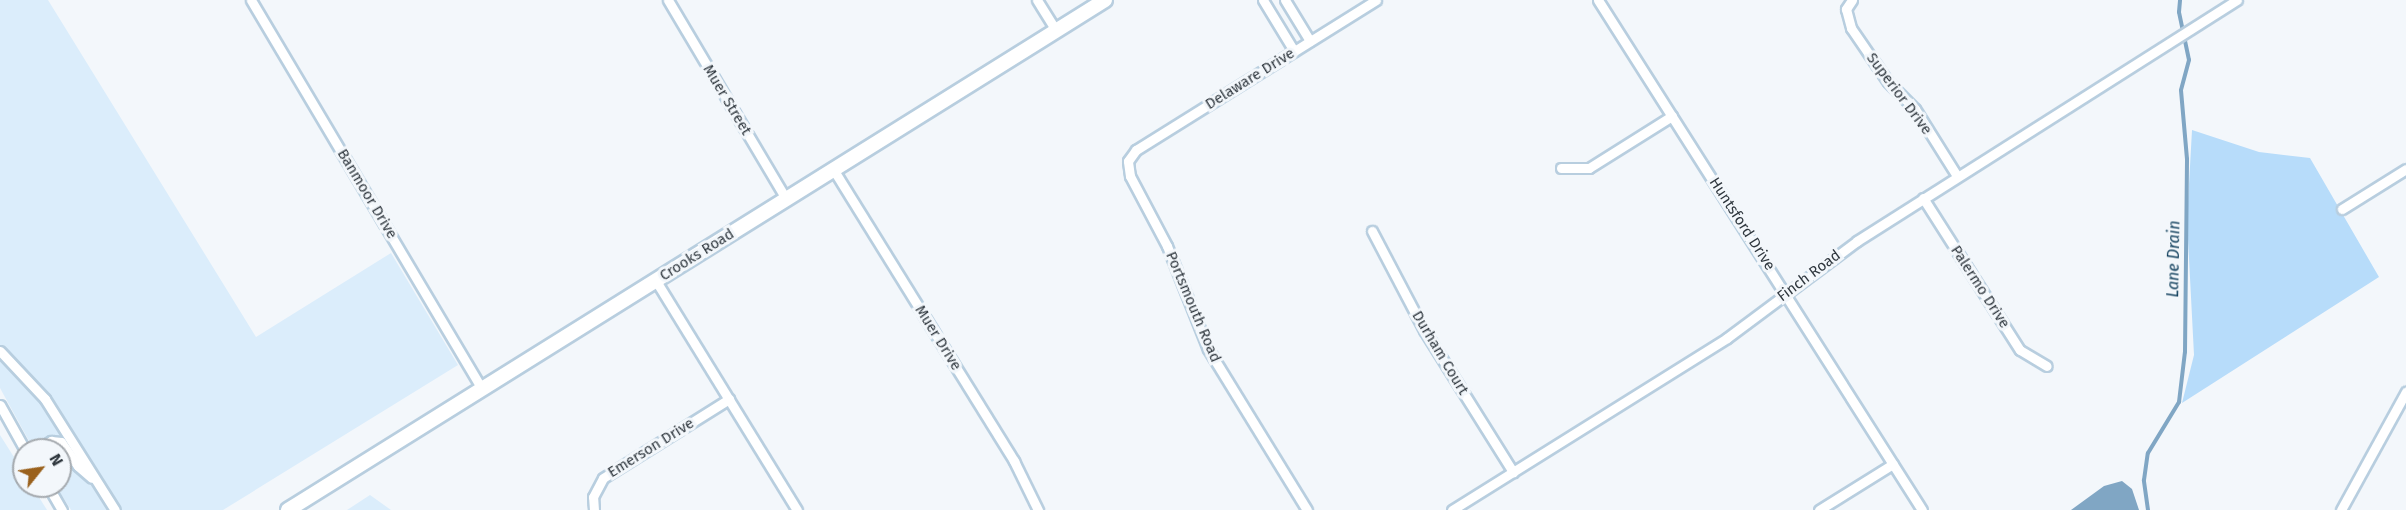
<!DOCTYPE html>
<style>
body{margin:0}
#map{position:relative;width:2406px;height:510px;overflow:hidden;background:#f3f7fb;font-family:"Fira Sans",sans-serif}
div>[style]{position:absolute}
.built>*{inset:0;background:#dbedfb}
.green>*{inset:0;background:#b7dcfa}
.water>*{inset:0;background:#80a6c4}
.stream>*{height:4px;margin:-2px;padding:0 2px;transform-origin:2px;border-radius:2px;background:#80a6c4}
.roads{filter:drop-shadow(2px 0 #b8cedf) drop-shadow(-2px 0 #b8cedf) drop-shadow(0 2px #b8cedf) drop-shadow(0 -2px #b8cedf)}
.minor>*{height:9px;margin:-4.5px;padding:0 4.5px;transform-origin:4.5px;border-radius:4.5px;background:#fff}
.secondary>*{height:14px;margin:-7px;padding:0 7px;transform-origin:7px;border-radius:7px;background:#fff}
span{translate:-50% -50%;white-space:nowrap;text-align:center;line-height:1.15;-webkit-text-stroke:6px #f3f7fb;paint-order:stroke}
.street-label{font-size:15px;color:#2f373e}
.water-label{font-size:16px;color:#0a3a58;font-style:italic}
.north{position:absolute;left:12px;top:438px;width:60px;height:60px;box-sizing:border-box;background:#f3f7fb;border:2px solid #a5aaaf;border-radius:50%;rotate:60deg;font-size:16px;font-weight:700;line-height:24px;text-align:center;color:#2f373e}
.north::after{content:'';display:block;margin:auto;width:21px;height:27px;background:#9a611d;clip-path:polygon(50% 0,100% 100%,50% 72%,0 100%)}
</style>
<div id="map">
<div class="built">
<div style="clip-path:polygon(0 0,48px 0,256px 337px,391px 253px,458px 365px,223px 510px,71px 510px,56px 486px,60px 486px,60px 450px,34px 450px,0 388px)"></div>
<div style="clip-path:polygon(0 435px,24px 473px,24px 486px,32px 486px,47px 510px,0 510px)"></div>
<div style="clip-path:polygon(370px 495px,391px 510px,347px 510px)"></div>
</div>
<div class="green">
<div style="clip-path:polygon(2192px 130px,2259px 152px,2310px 158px,2379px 277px,2182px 403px,2194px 355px,2187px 220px)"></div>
</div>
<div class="water">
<div style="clip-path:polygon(2122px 481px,2132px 489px,2139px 510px,2071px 510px,2104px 486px)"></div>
</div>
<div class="stream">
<div style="left:2148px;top:510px;width:30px;rotate:-98deg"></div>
<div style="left:2144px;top:480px;width:27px;rotate:-82deg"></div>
<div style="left:2148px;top:453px;width:60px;rotate:-58.7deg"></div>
<div style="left:2179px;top:402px;width:50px;rotate:-83.2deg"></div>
<div style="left:2185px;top:352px;width:193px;rotate:-89.4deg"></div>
<div style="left:2187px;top:159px;width:69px;rotate:-95deg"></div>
<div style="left:2181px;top:90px;width:31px;rotate:-75deg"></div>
<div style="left:2189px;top:60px;width:49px;rotate:-101.8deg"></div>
<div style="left:2179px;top:12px;width:12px;rotate:-85deg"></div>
</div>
<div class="roads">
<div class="minor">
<div style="left:251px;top:0;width:452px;rotate:59.3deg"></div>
<div style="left:668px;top:0;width:231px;rotate:59.3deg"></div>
<div style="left:1037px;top:0;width:36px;rotate:58deg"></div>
<div style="left:1263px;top:0;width:60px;rotate:58.7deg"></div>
<div style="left:1285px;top:0;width:48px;rotate:58.6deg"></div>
<div style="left:1598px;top:0;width:604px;rotate:57.57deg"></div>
<div style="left:1852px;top:0;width:11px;rotate:124deg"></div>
<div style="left:1846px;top:9px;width:20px;rotate:75deg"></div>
<div style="left:1851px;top:28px;width:65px;rotate:55.6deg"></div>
<div style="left:1888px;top:82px;width:38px;rotate:45deg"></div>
<div style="left:1915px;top:109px;width:79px;rotate:57.9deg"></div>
<div style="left:1561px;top:168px;width:28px"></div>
<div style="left:1589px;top:168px;width:98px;rotate:-32.1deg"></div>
<div style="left:833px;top:169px;width:344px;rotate:58.2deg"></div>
<div style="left:1014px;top:461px;width:55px;rotate:63.9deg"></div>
<div style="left:1923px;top:198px;width:180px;rotate:57.5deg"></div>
<div style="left:2020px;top:350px;width:31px;rotate:31deg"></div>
<div style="left:2342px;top:209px;width:75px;rotate:-32deg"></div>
<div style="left:1372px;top:231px;width:112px;rotate:62.3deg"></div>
<div style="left:1424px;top:330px;width:168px;rotate:57.9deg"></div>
<div style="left:656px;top:281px;width:269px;rotate:58.4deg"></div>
<div style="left:0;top:351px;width:66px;rotate:46.8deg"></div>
<div style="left:45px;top:399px;width:131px;rotate:57.8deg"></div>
<div style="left:0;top:405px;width:51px;rotate:60.9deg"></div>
<div style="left:37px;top:450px;width:17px;rotate:-33deg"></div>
<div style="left:51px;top:441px;width:10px;rotate:6deg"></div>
<div style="left:61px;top:442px;width:29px;rotate:55deg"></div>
<div style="left:78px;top:466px;width:18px;rotate:41deg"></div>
<div style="left:48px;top:486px;width:28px;rotate:60deg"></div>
<div style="left:594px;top:510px;width:13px;rotate:-94deg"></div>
<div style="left:593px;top:497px;width:21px;rotate:-62deg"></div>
<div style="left:603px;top:478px;width:149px;rotate:-32.1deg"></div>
<div style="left:1307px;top:510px;width:189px;rotate:-121.6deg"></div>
<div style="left:1208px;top:349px;width:111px;rotate:-111.7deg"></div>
<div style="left:1167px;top:246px;width:79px;rotate:-117.9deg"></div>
<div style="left:1130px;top:176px;width:15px;rotate:-98deg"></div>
<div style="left:1128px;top:161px;width:14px;rotate:-54deg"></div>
<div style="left:1136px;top:150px;width:283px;rotate:-32deg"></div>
<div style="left:1452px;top:510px;width:324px;rotate:-32deg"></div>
<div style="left:1727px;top:338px;width:162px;rotate:-36.7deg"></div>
<div style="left:1857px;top:241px;width:450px;rotate:-32.4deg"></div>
<div style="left:1819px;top:510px;width:87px;rotate:-31.9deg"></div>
<div style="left:2341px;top:510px;width:135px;rotate:-61.2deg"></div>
</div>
<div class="secondary">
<div style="left:288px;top:510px;width:963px;rotate:-31.97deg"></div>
</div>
</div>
<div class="street-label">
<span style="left:1250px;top:79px;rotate:-32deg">Delaware Drive</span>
<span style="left:1899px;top:94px;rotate:53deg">Superior Drive</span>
<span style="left:727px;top:100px;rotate:59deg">Muer Street</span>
<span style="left:367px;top:194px;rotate:59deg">Banmoor Drive</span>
<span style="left:1742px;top:224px;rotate:57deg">Huntsford Drive</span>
<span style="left:697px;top:255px;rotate:-32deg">Crooks Road</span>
<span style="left:1809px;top:276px;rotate:-37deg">Finch Road</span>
<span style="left:1980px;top:287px;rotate:57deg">Palermo Drive</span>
<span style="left:1193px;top:307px;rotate:67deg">Portsmouth Road</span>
<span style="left:938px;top:338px;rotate:58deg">Muer Drive</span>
<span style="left:1440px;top:353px;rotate:59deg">Durham Court</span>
<span style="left:651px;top:448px;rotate:-32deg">Emerson Drive</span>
</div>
<div class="water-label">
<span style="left:2174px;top:259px;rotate:-89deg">Lane Drain</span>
</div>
<div class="north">N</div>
</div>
